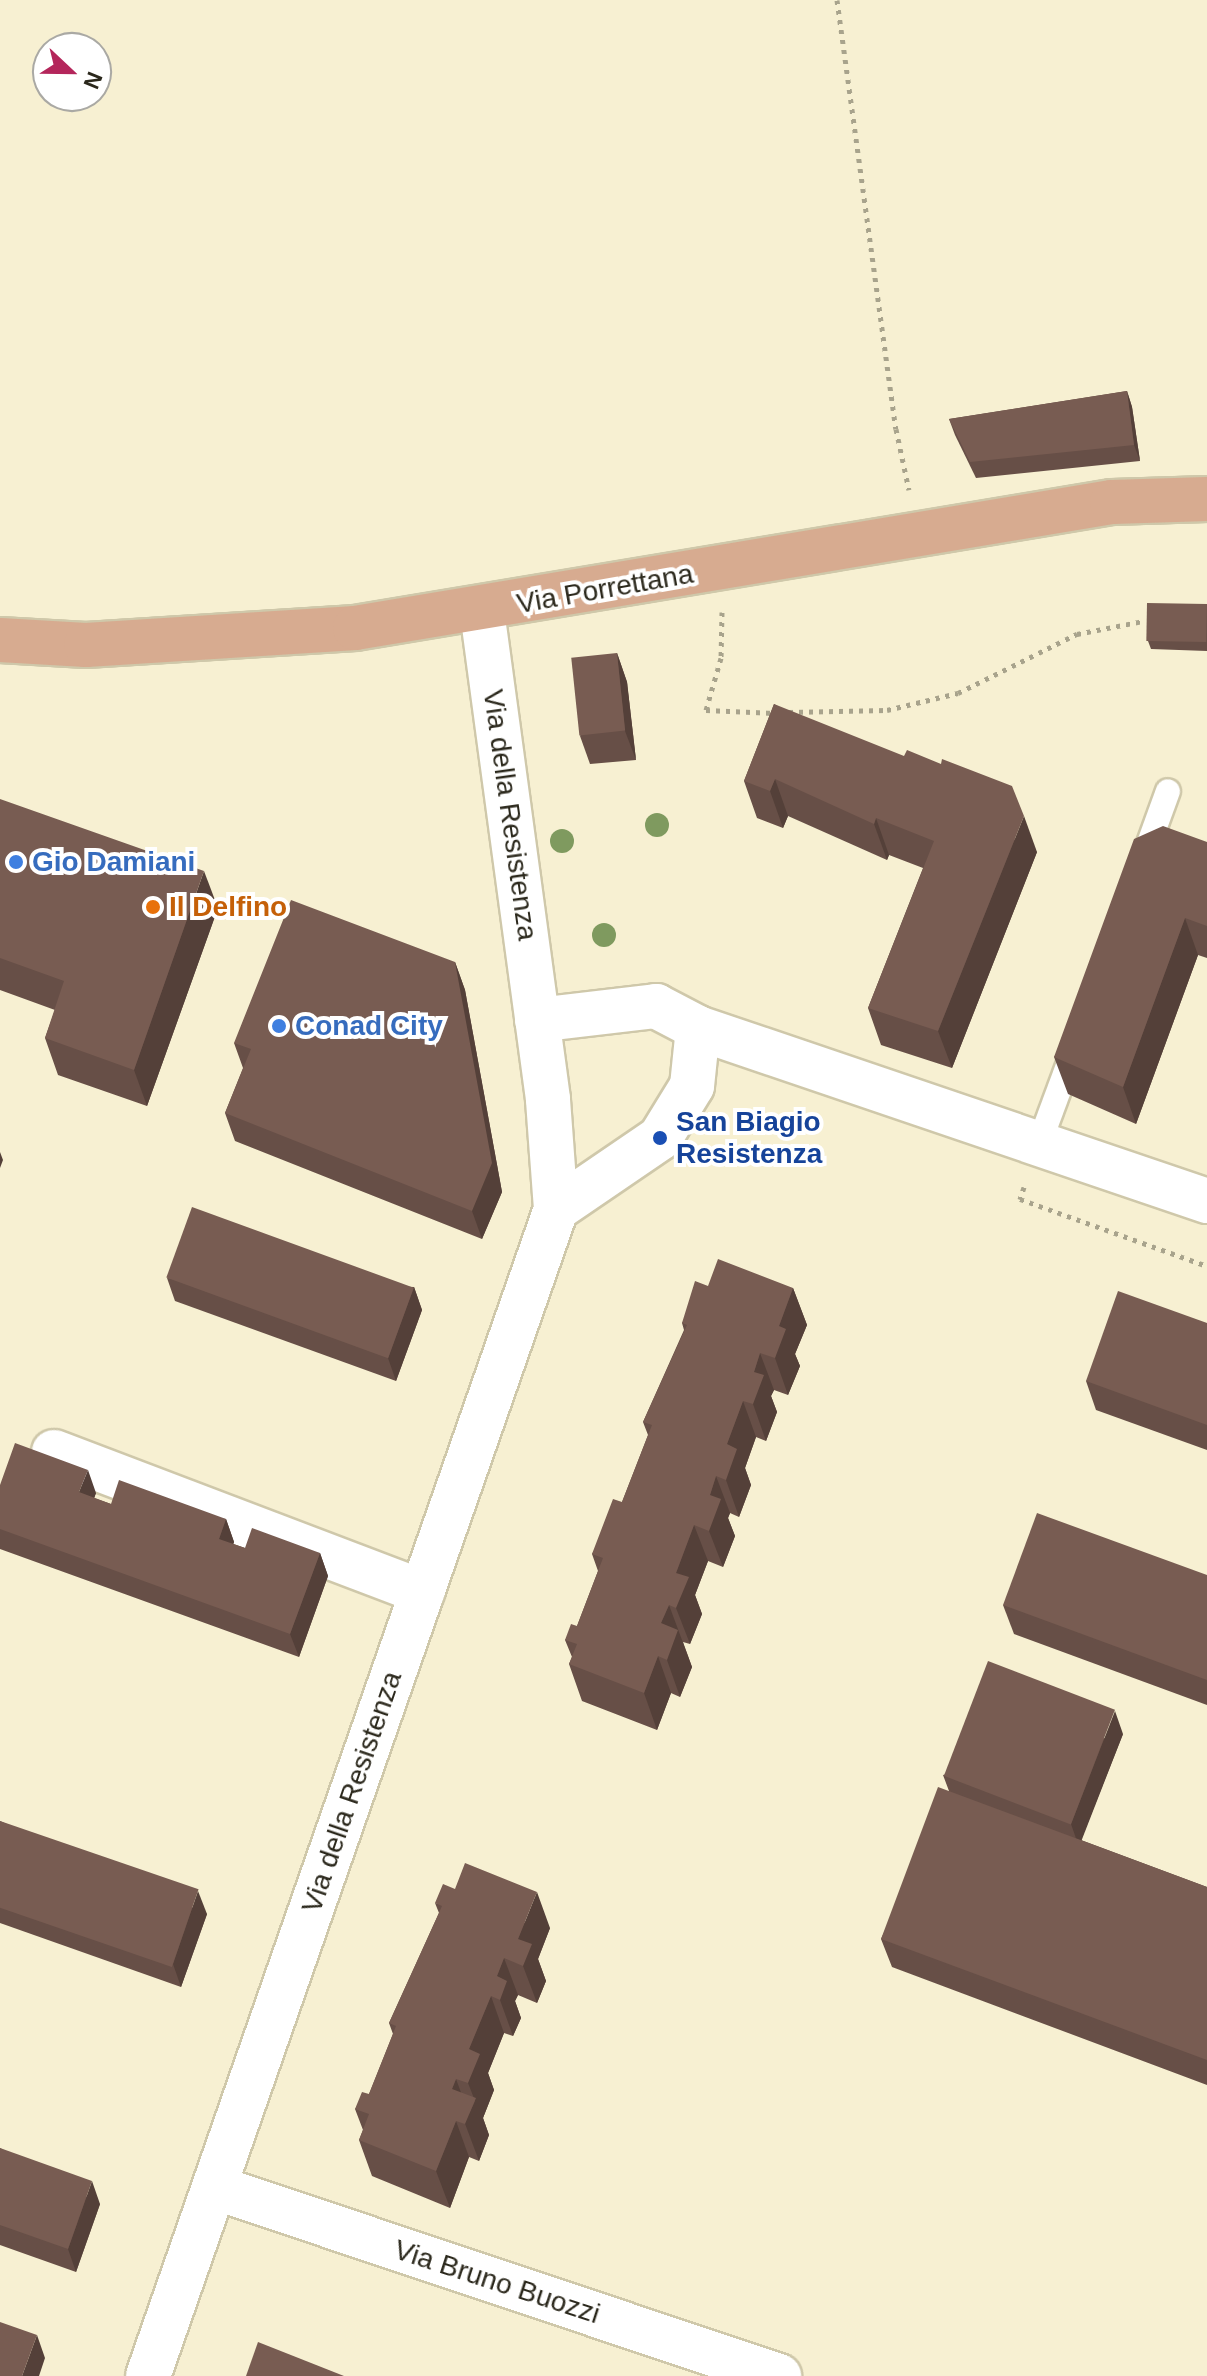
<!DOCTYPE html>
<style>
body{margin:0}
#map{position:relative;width:1207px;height:2376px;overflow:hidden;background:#f7f0d2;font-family:Arial,sans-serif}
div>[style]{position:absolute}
.path>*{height:5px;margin-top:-2.5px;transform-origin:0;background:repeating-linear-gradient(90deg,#a8a38c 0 4px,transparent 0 10px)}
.roads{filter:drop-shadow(2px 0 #cfc8aa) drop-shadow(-2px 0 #cfc8aa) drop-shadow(0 2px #cfc8aa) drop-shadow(0 -2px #cfc8aa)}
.lane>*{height:24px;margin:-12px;padding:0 12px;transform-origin:12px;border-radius:12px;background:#fff}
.street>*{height:44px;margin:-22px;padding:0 22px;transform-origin:22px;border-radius:22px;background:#fff}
.primary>*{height:44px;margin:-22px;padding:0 22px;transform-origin:22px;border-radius:22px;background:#d7ab90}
.trees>*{width:24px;height:24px;margin:-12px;border-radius:50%;background:#7f9a5f}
.wall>*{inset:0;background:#674f47}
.shaded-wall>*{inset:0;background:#544039}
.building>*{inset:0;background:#785c52;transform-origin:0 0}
.dots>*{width:22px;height:22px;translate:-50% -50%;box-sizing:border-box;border:4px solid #fff;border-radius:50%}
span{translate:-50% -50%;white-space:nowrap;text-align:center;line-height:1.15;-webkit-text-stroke:8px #fff;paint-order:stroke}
.street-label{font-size:28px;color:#2b281c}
.shop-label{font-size:28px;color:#366cbe;font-weight:700}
.left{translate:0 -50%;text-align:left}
.food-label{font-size:28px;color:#c56008;font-weight:700}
.transit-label{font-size:28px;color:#164399;font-weight:700}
.north{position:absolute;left:32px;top:32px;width:80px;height:80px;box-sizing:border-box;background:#fff;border:2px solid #aaa9a4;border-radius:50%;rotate:112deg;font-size:22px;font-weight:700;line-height:32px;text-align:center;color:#2b281c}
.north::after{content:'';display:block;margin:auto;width:28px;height:36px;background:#b4265b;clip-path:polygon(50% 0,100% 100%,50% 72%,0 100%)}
</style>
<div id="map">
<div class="path">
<div style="left:837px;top:0;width:433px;rotate:82.2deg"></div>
<div style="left:896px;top:429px;width:62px;rotate:78deg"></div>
<div style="left:722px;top:612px;width:46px;rotate:91.2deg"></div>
<div style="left:721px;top:658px;width:54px;rotate:106.1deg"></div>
<div style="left:706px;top:710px;width:69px;rotate:2.5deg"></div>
<div style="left:789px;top:712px;width:98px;rotate:-1.2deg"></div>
<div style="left:887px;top:710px;width:73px;rotate:-13.5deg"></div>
<div style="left:958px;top:693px;width:133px;rotate:-26.4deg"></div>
<div style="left:1077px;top:634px;width:67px;rotate:-11.1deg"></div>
<div style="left:1024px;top:1187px;width:13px;rotate:108deg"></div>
<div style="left:1020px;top:1199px;width:199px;rotate:19.7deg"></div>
</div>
<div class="roads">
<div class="lane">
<div style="left:1143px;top:860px;width:73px;rotate:-70.1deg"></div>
<div style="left:1039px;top:1144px;width:98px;rotate:-69.7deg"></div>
</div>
<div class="street">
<div style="left:537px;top:1020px;width:120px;rotate:-6.7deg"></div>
<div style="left:656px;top:1006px;width:47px;rotate:27.6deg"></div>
<div style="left:698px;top:1028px;width:58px;rotate:95.9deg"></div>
<div style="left:692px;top:1086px;width:61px;rotate:121.6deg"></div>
<div style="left:660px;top:1138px;width:126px;rotate:145.7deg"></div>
<div style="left:698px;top:1028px;width:538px;rotate:18.77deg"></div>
<div style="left:54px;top:1452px;width:394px;rotate:20.8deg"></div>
<div style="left:214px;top:2187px;width:596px;rotate:18.5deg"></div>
<div style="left:148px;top:2376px;width:1236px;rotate:-70.73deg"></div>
<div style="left:556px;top:1209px;width:110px;rotate:-94.2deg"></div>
<div style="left:548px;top:1099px;width:492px;rotate:-97.7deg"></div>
</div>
<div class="primary">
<div style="left:0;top:640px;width:86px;rotate:3.3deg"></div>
<div style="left:86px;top:645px;width:270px;rotate:-3.6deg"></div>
<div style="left:355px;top:628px;width:767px;rotate:-9.45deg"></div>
<div style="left:1112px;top:502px;width:95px;rotate:-1.8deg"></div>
</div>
</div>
<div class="trees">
<div style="left:657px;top:825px"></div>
<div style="left:562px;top:841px"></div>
<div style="left:604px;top:935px"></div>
</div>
<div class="wall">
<div style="clip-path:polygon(1127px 391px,1132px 407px,1140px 461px,976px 478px,955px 435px,949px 419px)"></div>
<div style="clip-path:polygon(1207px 604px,1207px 651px,1151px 649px,1148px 641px)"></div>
<div style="clip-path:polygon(617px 653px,627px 682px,636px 760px,590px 764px,580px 736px)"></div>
<div style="clip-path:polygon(774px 704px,1037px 852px,952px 1068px,881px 1045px,868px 1008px,923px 868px,889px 855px,887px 860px,788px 816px,783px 828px,757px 818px,744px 781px)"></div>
<div style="clip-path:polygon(0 800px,218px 908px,147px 1106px,58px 1075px,45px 1038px,55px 1010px,0 990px)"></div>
<div style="clip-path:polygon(1207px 842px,1207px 958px,1198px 955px,1136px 1124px,1068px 1094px,1054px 1057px)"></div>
<div style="clip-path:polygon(455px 962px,465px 990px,502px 1192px,482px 1239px,235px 1141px,225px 1113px,243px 1068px,234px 1043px)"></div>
<div style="clip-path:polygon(167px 1278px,414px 1287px,422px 1310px,396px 1381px,175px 1301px)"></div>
<div style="clip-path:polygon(708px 1286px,793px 1288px,807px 1325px,795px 1354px,800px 1366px,788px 1395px,774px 1390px,771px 1396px,777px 1412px,766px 1441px,756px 1437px,745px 1468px,751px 1485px,739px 1517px,730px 1513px,728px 1518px,735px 1536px,723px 1567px,708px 1561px,695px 1595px,702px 1614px,690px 1644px,683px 1642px,692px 1667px,680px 1697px,671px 1693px,657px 1730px,582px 1701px,569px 1664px,572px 1657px,565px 1640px,577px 1626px,598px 1571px,592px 1554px,622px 1502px,648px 1435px,643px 1422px,684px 1330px,682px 1323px)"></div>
<div style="clip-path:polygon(1207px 1323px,1207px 1450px,1096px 1410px,1086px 1381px)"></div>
<div style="clip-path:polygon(0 1485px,96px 1493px,94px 1498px,111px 1504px,226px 1519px,234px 1542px,233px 1544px,245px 1548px,320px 1553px,328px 1576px,299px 1657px,0 1549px)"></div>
<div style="clip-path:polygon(1207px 1575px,1207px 1705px,1014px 1634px,1003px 1605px)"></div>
<div style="clip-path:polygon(1123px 1734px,1081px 1840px,1207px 1887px,1207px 2085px,892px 1967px,881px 1939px,949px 1791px,943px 1775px)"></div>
<div style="clip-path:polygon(0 1821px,207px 1914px,181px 1987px,0 1923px)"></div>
<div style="clip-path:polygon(435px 1903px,550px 1928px,538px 1959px,546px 1981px,537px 2003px,518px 1995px,515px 2001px,521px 2018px,513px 2036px,504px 2033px,488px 2073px,494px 2090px,483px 2118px,489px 2135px,479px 2161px,469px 2157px,450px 2208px,372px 2176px,359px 2140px,363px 2130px,355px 2109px,369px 2094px,393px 2034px,389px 2023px,439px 1913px)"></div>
<div style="clip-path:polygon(0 2148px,100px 2204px,76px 2272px,0 2245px)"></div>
</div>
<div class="shaded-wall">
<div style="clip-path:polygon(1127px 391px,1132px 407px,1140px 461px,1134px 445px)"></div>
<div style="clip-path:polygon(617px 653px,627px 682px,636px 760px,625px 731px)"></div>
<div style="clip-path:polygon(775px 779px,788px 816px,783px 828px,770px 791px)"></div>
<div style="clip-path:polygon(1024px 816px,1037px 852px,952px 1068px,938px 1031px)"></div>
<div style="clip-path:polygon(876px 818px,889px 855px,887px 860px,874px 824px)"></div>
<div style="clip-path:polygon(204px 871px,218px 908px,147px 1106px,134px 1070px)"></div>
<div style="clip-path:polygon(1185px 918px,1198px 955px,1136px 1124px,1123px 1087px)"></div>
<div style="clip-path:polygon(455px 962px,465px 990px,502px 1192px,482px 1239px,472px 1211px)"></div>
<div style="clip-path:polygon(0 1152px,3px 1160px,0 1168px)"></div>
<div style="clip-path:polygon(414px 1287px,422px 1310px,396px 1381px,388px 1358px)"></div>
<div style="clip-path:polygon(793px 1288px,807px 1325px,795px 1354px,800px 1366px,788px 1395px,775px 1358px,779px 1326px)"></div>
<div style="clip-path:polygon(760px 1353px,774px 1390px,771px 1396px,777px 1412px,766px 1441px,753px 1404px,754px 1372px)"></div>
<div style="clip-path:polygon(743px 1401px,756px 1437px,745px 1468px,751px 1485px,739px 1517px,726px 1480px,727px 1444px)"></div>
<div style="clip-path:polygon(88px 1470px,96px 1493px,88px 1515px,79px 1492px)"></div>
<div style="clip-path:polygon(716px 1476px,730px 1513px,728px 1518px,735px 1536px,723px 1567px,709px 1531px,710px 1495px)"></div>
<div style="clip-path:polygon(226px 1519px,234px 1542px,227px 1562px,219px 1539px)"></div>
<div style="clip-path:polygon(694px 1525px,708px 1561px,695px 1595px,702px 1614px,690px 1644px,676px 1608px,676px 1573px)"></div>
<div style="clip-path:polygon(320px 1553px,328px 1576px,299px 1657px,290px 1634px)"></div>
<div style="clip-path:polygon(669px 1605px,692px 1667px,680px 1697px,667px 1660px,661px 1623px)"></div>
<div style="clip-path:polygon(658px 1656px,671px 1693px,657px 1730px,644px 1693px)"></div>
<div style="clip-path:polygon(1115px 1711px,1123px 1734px,1079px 1847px,1071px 1824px)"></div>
<div style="clip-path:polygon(198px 1891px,207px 1914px,181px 1987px,173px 1964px)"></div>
<div style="clip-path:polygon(537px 1892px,550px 1928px,538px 1959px,546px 1981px,537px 2003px,523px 1966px,518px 1939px)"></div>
<div style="clip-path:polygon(504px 1958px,518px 1995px,515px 2001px,521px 2018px,513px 2036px,500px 2000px,497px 1976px)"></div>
<div style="clip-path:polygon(491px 1996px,504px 2033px,488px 2073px,494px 2090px,483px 2118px,489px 2135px,479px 2161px,452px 2089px,456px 2079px,469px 2114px,475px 2101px,468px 2083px,469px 2049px)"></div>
<div style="clip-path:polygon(456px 2121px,469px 2157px,450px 2208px,436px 2171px)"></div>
<div style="clip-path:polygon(92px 2181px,100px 2204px,76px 2272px,68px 2249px)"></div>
<div style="clip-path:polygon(37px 2335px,45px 2358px,39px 2376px,22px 2376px)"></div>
</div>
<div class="building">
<div style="clip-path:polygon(1127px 391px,1134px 445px,970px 462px,949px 419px)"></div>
<div style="left:1147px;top:603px;width:60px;height:38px;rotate:1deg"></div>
<div style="left:617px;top:653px;width:78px;height:46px;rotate:84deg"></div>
<div style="clip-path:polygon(774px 704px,904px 756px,907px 750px,941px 764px,942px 759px,1012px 786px,1024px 816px,938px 1031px,868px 1008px,934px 841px,876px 818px,874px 824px,775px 779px,770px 791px,744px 781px)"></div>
<div style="clip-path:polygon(0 799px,204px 871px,134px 1070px,45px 1038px,64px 981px,0 958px)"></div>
<div style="clip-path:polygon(1163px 826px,1207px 842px,1207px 926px,1185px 918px,1123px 1087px,1054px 1057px,1134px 839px)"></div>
<div style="clip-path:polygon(291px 900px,455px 962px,492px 1163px,472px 1211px,225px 1113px,251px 1049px,234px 1043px)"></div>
<div style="left:192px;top:1207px;width:236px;height:75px;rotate:20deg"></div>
<div style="clip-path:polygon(718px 1259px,793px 1288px,779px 1326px,786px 1329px,775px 1358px,760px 1353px,754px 1372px,764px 1375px,753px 1404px,743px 1401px,727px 1444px,737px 1449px,726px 1480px,716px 1476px,710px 1495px,721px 1499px,709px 1531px,694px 1525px,676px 1573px,689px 1577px,676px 1608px,669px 1605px,661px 1623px,678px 1630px,667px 1660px,658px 1656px,644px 1693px,569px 1664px,577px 1644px,565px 1640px,571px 1624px,577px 1626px,603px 1558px,592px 1554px,613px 1499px,622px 1502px,652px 1425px,643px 1422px,687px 1325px,682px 1323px,695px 1281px,708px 1286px)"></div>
<div style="clip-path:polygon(1118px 1291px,1207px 1323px,1207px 1425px,1086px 1381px)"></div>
<div style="clip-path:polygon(15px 1443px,88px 1470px,79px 1492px,111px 1504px,119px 1480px,226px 1519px,219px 1539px,245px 1548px,252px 1528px,320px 1553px,290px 1634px,0 1529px,0 1485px)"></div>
<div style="clip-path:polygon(1037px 1513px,1207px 1575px,1207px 1680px,1003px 1605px)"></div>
<div style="left:988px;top:1661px;width:136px;height:123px;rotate:21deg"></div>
<div style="clip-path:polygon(938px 1787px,1207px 1887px,1207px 2060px,881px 1939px)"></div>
<div style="left:0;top:1821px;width:210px;height:82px;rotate:19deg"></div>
<div style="clip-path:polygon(465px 1863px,537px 1892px,518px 1939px,532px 1944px,523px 1966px,504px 1958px,497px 1976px,507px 1981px,500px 2000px,491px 1996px,469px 2049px,480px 2054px,468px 2083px,456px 2079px,452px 2089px,476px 2098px,465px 2124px,456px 2121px,436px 2171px,359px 2140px,369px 2114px,355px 2109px,362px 2092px,369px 2094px,396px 2026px,389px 2023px,442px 1906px,435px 1903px,443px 1884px,455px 1889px)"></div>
<div style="clip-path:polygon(0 2148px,92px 2181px,68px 2249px,0 2225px)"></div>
<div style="clip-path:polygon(0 2322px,37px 2335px,22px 2376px,0 2376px)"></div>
<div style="clip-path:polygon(258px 2342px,344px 2376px,246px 2376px)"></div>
</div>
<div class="dots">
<div style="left:16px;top:862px;background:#3f7fe0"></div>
<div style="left:153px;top:907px;background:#e8710a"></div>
<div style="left:279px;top:1026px;background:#3f7fe0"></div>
<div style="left:660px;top:1138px;background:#1a4fb4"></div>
</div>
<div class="street-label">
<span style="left:605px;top:589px;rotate:-10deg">Via Porrettana</span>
<span style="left:510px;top:815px;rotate:82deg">Via della Resistenza</span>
<span style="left:352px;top:1792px;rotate:-71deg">Via della Resistenza</span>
<span style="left:497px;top:2282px;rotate:18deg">Via Bruno Buozzi</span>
</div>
<div class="shop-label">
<span class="left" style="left:32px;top:862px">Gio Damiani</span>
<span class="left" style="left:295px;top:1026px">Conad City</span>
</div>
<div class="food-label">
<span class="left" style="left:169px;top:907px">Il Delfino</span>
</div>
<div class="transit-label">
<span class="left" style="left:676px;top:1138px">San Biagio<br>Resistenza</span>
</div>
<div class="north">N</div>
</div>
